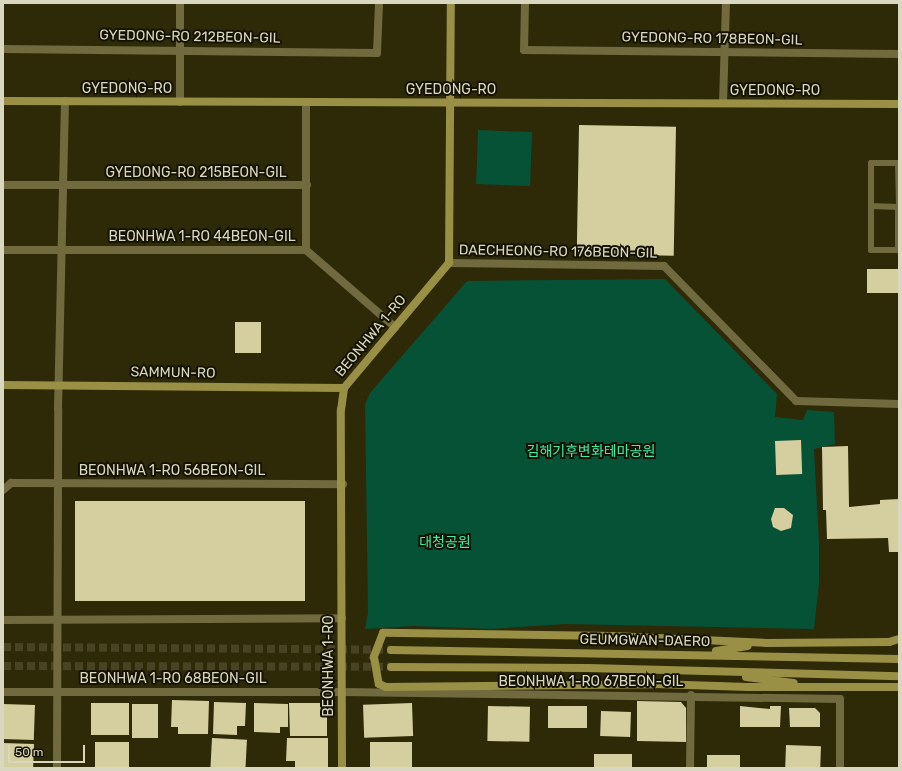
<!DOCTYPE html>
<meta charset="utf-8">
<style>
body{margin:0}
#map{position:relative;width:902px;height:771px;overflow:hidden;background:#2e2907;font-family:Rubik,"Noto Sans KR",sans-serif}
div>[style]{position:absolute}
.green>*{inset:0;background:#065237;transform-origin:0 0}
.building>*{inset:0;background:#d5cfa0;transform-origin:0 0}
.secondary-tunnel>*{height:8px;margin-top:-4px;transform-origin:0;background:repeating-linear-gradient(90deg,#484323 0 8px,transparent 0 12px)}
.lane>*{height:6px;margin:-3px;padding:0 3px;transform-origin:3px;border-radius:3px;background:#706a3e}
.street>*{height:8px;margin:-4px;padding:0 4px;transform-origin:4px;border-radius:4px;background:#706a3e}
.secondary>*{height:8px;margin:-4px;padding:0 4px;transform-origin:4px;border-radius:4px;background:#998f45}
span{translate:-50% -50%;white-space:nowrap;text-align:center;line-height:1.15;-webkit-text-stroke:4px #141202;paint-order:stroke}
.street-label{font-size:14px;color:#d9d7bf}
.park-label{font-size:14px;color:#3beda9}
.frame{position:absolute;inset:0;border:4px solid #d9d7bf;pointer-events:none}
.scale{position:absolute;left:8px;top:745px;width:77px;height:18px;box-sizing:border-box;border:2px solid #d9d7bf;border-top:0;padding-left:5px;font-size:12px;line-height:14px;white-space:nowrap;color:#d9d7bf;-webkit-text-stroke:3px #141202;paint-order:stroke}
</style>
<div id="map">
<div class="green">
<div style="left:532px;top:132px;width:54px;height:54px;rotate:92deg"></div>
<div style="clip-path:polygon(665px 279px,777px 394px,775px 417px,803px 420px,807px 410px,834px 412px,835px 444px,814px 449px,819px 543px,819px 583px,814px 629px,565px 624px,491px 629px,413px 626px,365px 629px,368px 613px,365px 404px,370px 393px,467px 281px)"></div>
</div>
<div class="building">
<div style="left:579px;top:125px;width:97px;height:129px;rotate:1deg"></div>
<div style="left:899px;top:269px;width:24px;height:32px;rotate:90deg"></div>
<div style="left:261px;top:322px;width:31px;height:26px;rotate:90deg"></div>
<div style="left:801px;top:440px;width:34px;height:26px;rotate:88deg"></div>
<div style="clip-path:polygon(848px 446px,849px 507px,880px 504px,880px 500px,899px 499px,899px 552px,889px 552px,888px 538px,827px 539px,826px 510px,823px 510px,822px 447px)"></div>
<div style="left:75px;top:501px;width:230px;height:100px"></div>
<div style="clip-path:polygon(775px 508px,784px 508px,793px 515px,791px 528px,781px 531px,773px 527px,771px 519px)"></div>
<div style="clip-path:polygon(172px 700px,209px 701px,208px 734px,178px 734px,178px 727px,171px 727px)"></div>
<div style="clip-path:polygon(637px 701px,681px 702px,686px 708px,686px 742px,637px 741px)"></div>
<div style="clip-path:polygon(214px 702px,246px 703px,245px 726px,237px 726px,237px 735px,213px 734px)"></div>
<div style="left:91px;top:703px;width:38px;height:32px"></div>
<div style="clip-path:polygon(254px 703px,288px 704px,288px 727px,280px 727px,280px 733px,254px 732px)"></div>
<div style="clip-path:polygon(289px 703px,322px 703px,327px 706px,327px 736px,290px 736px)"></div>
<div style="left:412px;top:703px;width:33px;height:49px;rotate:88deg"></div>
<div style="left:3px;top:704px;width:32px;height:35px;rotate:2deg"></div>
<div style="left:132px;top:704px;width:26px;height:34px"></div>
<div style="left:488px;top:706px;width:42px;height:35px;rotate:1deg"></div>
<div style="left:548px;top:706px;width:39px;height:22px"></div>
<div style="clip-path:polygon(740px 706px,770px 709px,770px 706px,781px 706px,780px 727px,740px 727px)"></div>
<div style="clip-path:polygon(789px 708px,815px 708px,820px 713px,820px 727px,790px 727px)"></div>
<div style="left:601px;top:711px;width:30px;height:25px;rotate:2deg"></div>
<div style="left:212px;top:738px;width:35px;height:30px;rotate:3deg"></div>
<div style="clip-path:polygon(287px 738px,328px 738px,328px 768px,295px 768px,295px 761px,286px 761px)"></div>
<div style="left:95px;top:742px;width:34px;height:26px"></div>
<div style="left:370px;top:742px;width:42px;height:26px"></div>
<div style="left:3px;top:743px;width:31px;height:25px;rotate:2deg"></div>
<div style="left:786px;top:745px;width:35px;height:23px;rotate:2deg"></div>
<div style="left:594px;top:754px;width:38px;height:14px"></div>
<div style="left:707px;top:755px;width:33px;height:13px"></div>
</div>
<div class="secondary-tunnel">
<div style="left:3px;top:647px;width:388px;rotate:0.4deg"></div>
<div style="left:3px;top:666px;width:388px;rotate:0.1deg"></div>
</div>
<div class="lane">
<div style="left:871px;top:206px;width:27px;rotate:2deg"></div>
<div style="left:898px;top:207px;width:43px;rotate:90deg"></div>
<div style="left:899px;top:207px;width:44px;rotate:-91.3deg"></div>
<div style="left:898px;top:163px;width:27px;rotate:180deg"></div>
<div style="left:871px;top:163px;width:87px;rotate:90deg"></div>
<div style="left:871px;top:250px;width:28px"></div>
</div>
<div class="street">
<div style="left:525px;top:3px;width:47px;rotate:91.2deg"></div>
<div style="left:524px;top:50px;width:375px;rotate:0.6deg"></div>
<div style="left:3px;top:49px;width:374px;rotate:0.6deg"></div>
<div style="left:377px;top:53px;width:50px;rotate:-87.7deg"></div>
<div style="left:180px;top:102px;width:99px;rotate:-90deg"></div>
<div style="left:723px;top:103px;width:100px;rotate:-88.3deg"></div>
<div style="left:3px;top:185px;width:304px"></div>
<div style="left:3px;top:250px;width:303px"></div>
<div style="left:306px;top:250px;width:118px;rotate:40.9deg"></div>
<div style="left:306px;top:250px;width:148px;rotate:-90deg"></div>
<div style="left:449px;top:263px;width:215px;rotate:0.8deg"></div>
<div style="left:664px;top:266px;width:189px;rotate:45.6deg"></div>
<div style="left:796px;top:401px;width:103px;rotate:1.7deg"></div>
<div style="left:3px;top:490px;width:11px;rotate:-41deg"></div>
<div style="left:11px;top:483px;width:332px;rotate:0.2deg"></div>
<div style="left:3px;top:620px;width:339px;rotate:-0.3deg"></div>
<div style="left:3px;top:692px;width:339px"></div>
<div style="left:342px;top:692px;width:498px;rotate:0.8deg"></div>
<div style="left:840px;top:699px;width:69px;rotate:90deg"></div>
<div style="left:57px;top:768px;width:359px;rotate:-89.8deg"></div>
<div style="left:58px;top:409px;width:308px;rotate:-88.7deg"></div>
<div style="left:690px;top:768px;width:73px;rotate:-89.2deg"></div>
</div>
<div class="secondary">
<div style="left:3px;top:101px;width:896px;rotate:0.19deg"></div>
<div style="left:3px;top:385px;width:341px;rotate:0.5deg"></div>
<div style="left:899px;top:639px;width:10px;rotate:163deg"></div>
<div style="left:889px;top:642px;width:122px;rotate:179.5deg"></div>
<div style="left:767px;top:643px;width:155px;rotate:-177.4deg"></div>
<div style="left:612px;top:636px;width:229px;rotate:-179.2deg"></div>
<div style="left:383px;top:633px;width:26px;rotate:111deg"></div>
<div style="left:374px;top:657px;width:27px;rotate:80deg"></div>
<div style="left:379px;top:684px;width:8px;rotate:23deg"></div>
<div style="left:386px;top:687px;width:270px;rotate:-0.6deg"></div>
<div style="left:656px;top:684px;width:92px;rotate:1.9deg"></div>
<div style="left:748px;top:687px;width:151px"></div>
<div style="left:391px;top:650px;width:508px;rotate:1.01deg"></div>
<div style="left:716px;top:651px;width:32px;rotate:-9deg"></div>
<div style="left:391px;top:667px;width:197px;rotate:0.3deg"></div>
<div style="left:588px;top:668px;width:311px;rotate:1.5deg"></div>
<div style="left:746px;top:677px;width:48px;rotate:7.1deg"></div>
<div style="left:342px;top:768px;width:358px;rotate:-90.2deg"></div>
<div style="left:341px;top:410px;width:22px;rotate:-82deg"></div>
<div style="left:344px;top:388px;width:163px;rotate:-50deg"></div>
<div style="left:449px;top:263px;width:260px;rotate:-89.6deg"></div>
</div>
<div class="street-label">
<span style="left:190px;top:37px;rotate:1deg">GYEDONG-RO 212BEON-GIL</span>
<span style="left:712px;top:39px;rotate:1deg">GYEDONG-RO 178BEON-GIL</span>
<span style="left:127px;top:89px">GYEDONG-RO</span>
<span style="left:451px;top:90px">GYEDONG-RO</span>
<span style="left:775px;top:91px">GYEDONG-RO</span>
<span style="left:196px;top:173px">GYEDONG-RO 215BEON-GIL</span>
<span style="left:202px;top:237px">BEONHWA 1-RO 44BEON-GIL</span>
<span style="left:558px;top:252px;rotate:1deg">DAECHEONG-RO 176BEON-GIL</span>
<span style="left:371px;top:336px;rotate:-50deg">BEONHWA 1-RO</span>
<span style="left:173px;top:373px;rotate:1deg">SAMMUN-RO</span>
<span style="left:172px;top:471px">BEONHWA 1-RO 56BEON-GIL</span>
<span style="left:645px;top:641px;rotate:1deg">GEUMGWAN-DAERO</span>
<span style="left:329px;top:666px;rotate:-90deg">BEONHWA 1-RO</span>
<span style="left:173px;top:679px">BEONHWA 1-RO 68BEON-GIL</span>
<span style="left:591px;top:682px">BEONHWA 1-RO 67BEON-GIL</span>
</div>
<div class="park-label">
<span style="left:591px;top:452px">김해기후변화테마공원</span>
<span style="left:445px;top:543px">대청공원</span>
</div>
<div class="frame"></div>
<div class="scale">50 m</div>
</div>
